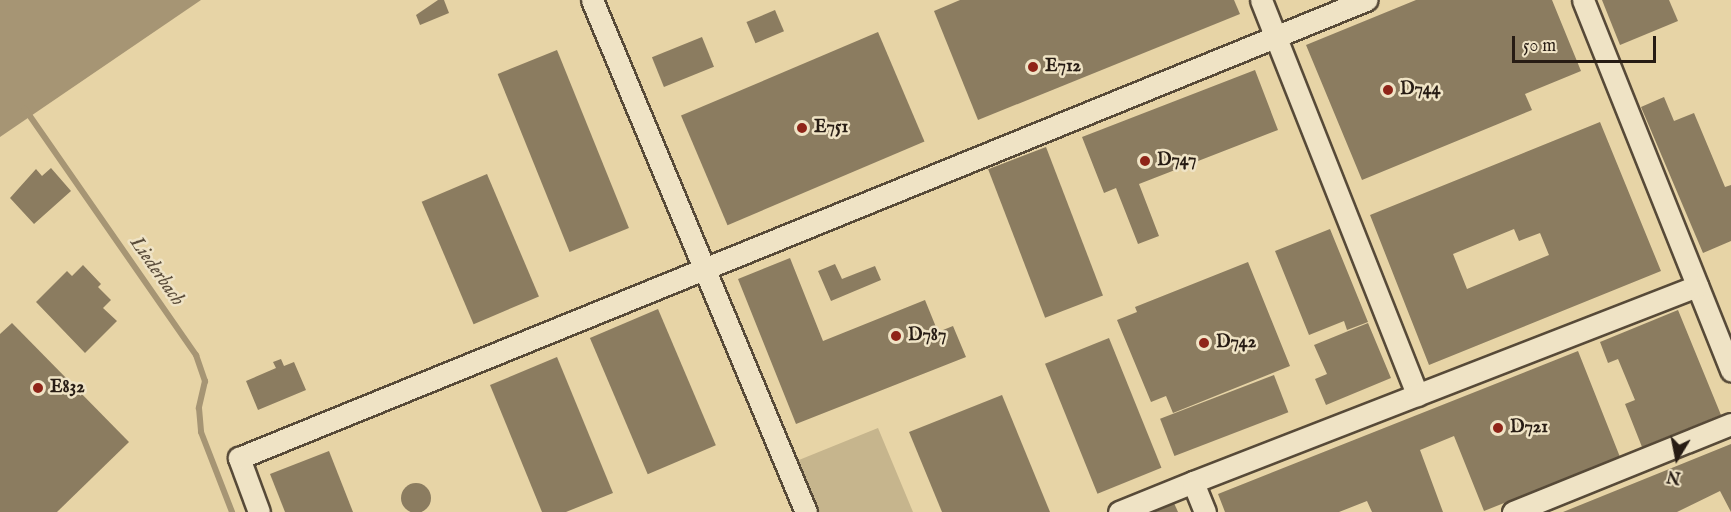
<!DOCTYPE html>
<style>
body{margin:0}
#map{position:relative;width:1731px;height:512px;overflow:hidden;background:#e7d4a6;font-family:"IM FELL English",serif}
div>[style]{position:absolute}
.green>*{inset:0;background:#c6b58d}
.water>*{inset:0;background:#a69574}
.stream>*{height:6px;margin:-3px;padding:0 3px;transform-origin:3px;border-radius:3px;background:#a69574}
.building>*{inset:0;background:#8b7c60;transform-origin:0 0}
.round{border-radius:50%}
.roads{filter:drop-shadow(2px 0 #574a38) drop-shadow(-2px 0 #574a38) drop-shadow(0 2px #574a38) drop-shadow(0 -2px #574a38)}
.minor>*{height:21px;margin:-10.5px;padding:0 10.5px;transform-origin:10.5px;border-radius:10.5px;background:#efe3c5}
.dots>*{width:16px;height:16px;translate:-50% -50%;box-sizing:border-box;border:3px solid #efe3c5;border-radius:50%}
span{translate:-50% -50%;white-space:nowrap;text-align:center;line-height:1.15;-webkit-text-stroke:5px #efe3c5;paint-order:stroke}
.poi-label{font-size:18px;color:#271c14;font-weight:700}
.left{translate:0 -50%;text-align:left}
.water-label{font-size:20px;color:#5a4c3a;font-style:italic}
.north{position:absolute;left:1647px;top:428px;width:60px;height:60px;-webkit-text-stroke:4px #efe3c5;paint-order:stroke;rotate:190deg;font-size:16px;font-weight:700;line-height:24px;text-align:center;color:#271c14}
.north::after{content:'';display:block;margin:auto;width:21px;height:27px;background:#271c14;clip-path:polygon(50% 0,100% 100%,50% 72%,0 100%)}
.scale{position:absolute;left:1512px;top:36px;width:144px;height:27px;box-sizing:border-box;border:3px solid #271c14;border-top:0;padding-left:8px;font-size:18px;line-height:21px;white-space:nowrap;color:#271c14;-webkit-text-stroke:4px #efe3c5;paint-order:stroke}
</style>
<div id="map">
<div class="green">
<div style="clip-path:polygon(878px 428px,913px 512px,815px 512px,794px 462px)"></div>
</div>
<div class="water">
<div style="clip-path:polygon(0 0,201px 0,0 137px)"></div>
</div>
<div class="stream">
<div style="left:25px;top:109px;width:300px;rotate:55.2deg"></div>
<div style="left:196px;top:355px;width:28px;rotate:71deg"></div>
<div style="left:205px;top:381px;width:28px;rotate:103deg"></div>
<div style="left:199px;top:408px;width:24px;rotate:85deg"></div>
<div style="left:201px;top:432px;width:86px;rotate:68.8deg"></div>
</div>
<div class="building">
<div style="clip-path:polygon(438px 0,444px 0,449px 13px,420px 25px,416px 15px)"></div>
<div style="clip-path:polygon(960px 0,1234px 0,1240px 14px,978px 120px,934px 11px)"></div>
<div style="clip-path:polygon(1552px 0,1581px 71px,1525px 94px,1532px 110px,1362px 180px,1306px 45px,1416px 0)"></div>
<div style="clip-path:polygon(1602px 0,1669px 0,1678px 21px,1620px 45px)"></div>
<div style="left:775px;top:10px;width:23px;height:31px;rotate:67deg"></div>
<div style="left:878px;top:32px;width:119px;height:214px;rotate:67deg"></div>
<div style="left:702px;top:37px;width:32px;height:54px;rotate:68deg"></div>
<div style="left:557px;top:50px;width:192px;height:64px;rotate:68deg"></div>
<div style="clip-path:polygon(1255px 70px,1278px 130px,1139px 184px,1159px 236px,1138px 244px,1116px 188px,1104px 193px,1082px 137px)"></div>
<div style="clip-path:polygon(1664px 97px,1674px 121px,1694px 113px,1725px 187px,1731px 185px,1731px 241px,1703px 253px,1641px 107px)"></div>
<div style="clip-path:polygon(evenodd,1600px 122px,1661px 271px,1429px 365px,1370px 215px,1600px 122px,1514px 229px,1519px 241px,1540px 233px,1549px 255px,1467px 289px,1453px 254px,1514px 229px)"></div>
<div style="left:1046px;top:147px;width:159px;height:62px;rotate:69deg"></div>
<div style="clip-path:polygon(51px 168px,71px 191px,34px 224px,10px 198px,36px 169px,42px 176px)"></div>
<div style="left:487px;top:174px;width:133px;height:71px;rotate:67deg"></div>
<div style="clip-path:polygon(1330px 229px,1368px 322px,1347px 330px,1344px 321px,1309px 335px,1275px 251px)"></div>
<div style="clip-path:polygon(790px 258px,823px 341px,925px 300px,938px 332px,953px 326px,966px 357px,796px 424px,738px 279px)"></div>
<div style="clip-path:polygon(1248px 262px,1290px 366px,1173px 413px,1166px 396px,1151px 402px,1117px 320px,1137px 312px,1135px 307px)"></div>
<div style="clip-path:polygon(835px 264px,842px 279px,875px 266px,881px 280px,831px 301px,818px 271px)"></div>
<div style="clip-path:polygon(83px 265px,101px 284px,98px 287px,111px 300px,103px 308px,117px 321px,85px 353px,36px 302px,67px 271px,72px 276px)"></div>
<div style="left:658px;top:309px;width:148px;height:74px;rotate:67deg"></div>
<div style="clip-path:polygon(1678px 310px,1721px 415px,1642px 447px,1625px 404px,1635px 400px,1618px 359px,1608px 363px,1600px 342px)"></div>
<div style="clip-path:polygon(12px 323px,129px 442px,57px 512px,0 512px,0 334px)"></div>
<div style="clip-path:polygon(1368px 323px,1391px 378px,1326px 405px,1315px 379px,1327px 374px,1314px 345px)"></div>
<div style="left:1109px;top:338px;width:140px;height:69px;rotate:68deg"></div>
<div style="clip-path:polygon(1578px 351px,1620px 457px,1484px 511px,1454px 436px,1420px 450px,1443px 512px,1372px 512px,1367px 501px,1339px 512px,1225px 512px,1218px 494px)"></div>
<div style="clip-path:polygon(557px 357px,613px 493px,566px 512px,542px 512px,490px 385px)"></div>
<div style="clip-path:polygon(281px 359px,284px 366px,294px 362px,306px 390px,258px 410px,246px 381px,276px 368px,273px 362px)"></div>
<div style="left:1274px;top:375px;width:40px;height:122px;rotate:69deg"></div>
<div style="clip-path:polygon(1002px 395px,1050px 512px,942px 512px,909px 432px)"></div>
<div style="clip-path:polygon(1731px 444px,1731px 512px,1720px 491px,1677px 512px,1563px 512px)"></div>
<div style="clip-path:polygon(329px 451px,353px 512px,285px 512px,270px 474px)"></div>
<div class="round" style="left:401px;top:483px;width:30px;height:30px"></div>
<div style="clip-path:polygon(1174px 503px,1178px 512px,1152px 512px)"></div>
</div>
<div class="roads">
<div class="minor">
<div style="left:592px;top:0;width:555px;rotate:67.32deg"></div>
<div style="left:1261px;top:0;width:425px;rotate:68.4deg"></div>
<div style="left:1583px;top:0;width:399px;rotate:68.2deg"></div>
<div style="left:259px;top:512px;width:58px;rotate:-110.3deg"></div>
<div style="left:239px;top:458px;width:1217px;rotate:-22.12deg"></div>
<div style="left:1119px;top:512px;width:80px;rotate:-22.1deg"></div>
<div style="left:1205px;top:512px;width:32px;rotate:-112deg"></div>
<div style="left:1193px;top:482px;width:541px;rotate:-21.25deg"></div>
<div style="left:1513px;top:512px;width:235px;rotate:-22deg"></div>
</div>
</div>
<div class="dots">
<div style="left:1033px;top:67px;background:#8f2418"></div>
<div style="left:1388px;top:90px;background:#8f2418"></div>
<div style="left:802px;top:128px;background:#8f2418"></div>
<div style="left:1145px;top:161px;background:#8f2418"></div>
<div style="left:896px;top:336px;background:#8f2418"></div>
<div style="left:1204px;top:343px;background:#8f2418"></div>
<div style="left:38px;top:388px;background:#8f2418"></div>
<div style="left:1498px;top:428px;background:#8f2418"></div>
</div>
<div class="poi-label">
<span class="left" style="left:1045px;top:67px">E712</span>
<span class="left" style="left:1400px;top:90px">D744</span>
<span class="left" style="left:814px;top:128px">E751</span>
<span class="left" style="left:1157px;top:161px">D747</span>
<span class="left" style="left:908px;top:336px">D787</span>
<span class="left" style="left:1216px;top:343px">D742</span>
<span class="left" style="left:50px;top:388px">E832</span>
<span class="left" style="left:1510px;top:428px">D721</span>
</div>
<div class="water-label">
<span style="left:157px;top:271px;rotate:55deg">Liederbach</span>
</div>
<div class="north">N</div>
<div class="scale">50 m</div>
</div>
